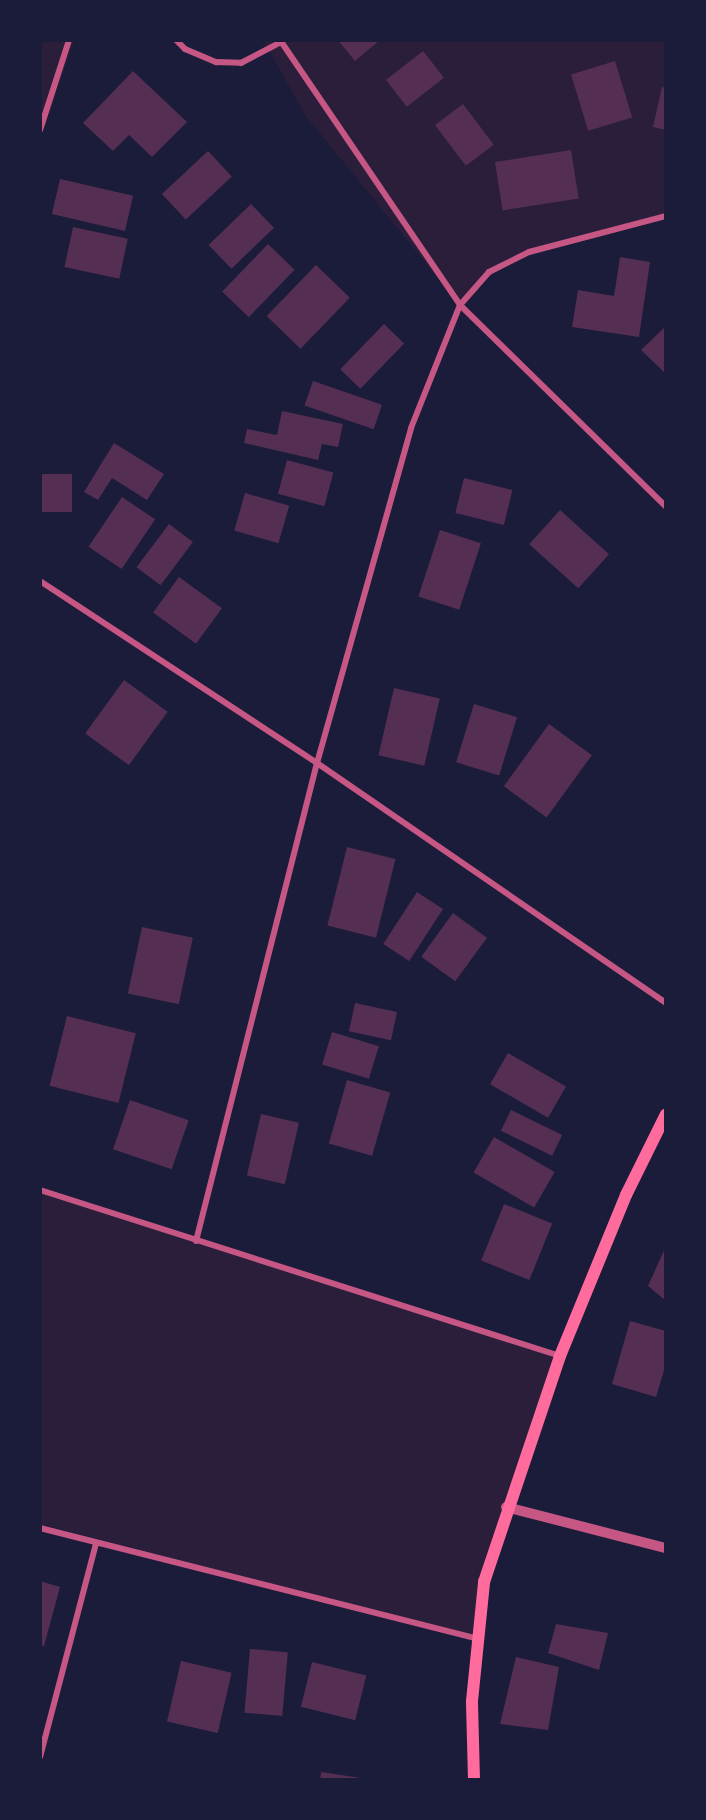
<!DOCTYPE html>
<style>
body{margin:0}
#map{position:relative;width:706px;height:1820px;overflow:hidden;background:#1b1b3a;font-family:"PT Sans",sans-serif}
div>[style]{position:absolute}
.green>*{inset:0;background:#2a1e3b}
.building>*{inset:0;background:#542f53;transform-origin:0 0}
.minor>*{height:6px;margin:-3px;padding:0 3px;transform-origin:3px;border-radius:3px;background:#c65784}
.tertiary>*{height:10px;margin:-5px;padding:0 5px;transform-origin:5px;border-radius:5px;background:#c65784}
.secondary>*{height:12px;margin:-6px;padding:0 6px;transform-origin:6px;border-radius:6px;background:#ff6b9d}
span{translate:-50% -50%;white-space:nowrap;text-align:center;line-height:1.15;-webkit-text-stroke:6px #1b1b3a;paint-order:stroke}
.frame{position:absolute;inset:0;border:42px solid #1b1b3a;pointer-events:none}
</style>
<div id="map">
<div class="green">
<div style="clip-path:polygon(41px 41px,74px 41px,41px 137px)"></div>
<div style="clip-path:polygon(264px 41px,665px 41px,665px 216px,529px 252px,489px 272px,460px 305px,305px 115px)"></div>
<div style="clip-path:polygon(40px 1190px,560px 1356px,506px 1507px,475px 1638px,41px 1524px)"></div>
</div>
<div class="building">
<div style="clip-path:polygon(338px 40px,380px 40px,355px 61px)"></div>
<div style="left:423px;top:51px;width:34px;height:47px;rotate:52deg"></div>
<div style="left:615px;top:61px;width:59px;height:46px;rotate:73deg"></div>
<div style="clip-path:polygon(133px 71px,187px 122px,152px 157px,129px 135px,113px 151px,83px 123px)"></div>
<div style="clip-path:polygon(662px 87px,666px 88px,666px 130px,653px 127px)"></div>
<div style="left:463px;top:104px;width:51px;height:35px;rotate:53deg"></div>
<div style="left:571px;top:150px;width:49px;height:77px;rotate:81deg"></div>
<div style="left:208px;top:151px;width:35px;height:63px;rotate:47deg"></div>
<div style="left:60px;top:179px;width:75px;height:36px;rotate:13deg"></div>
<div style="left:251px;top:204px;width:33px;height:59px;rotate:46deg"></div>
<div style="left:73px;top:227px;width:56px;height:41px;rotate:12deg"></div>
<div style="left:268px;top:244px;width:37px;height:66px;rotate:44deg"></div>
<div style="clip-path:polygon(620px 257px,650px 262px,639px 337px,572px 327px,578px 290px,614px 296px)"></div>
<div style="left:316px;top:265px;width:47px;height:71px;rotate:44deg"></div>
<div style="left:384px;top:324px;width:28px;height:63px;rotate:44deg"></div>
<div style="clip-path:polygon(666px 326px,666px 374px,641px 350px)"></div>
<div style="left:313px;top:381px;width:73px;height:26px;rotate:19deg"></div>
<div style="clip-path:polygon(282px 411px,343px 424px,338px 447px,322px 444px,318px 460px,244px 443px,247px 429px,277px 435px)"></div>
<div style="clip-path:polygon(114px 443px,164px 474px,147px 500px,112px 478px,98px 500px,84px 492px)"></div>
<div style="left:287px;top:460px;width:48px;height:35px;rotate:15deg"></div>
<div style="left:40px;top:474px;width:32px;height:38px"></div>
<div style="left:464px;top:478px;width:50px;height:36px;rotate:14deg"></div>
<div style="left:245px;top:493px;width:46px;height:39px;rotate:16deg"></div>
<div style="left:122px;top:497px;width:40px;height:60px;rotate:34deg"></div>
<div style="left:560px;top:510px;width:66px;height:46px;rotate:42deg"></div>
<div style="left:169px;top:524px;width:30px;height:54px;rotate:37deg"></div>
<div style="left:440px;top:530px;width:43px;height:70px;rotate:18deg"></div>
<div style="left:179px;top:577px;width:53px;height:44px;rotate:36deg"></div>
<div style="left:124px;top:680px;width:54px;height:66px;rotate:36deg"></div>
<div style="left:394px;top:688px;width:47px;height:69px;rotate:13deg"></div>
<div style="left:474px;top:704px;width:45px;height:61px;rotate:17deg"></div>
<div style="left:549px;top:724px;width:53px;height:77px;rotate:36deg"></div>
<div style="left:347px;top:847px;width:50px;height:81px;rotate:14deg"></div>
<div style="left:417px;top:892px;width:31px;height:62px;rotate:33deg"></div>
<div style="left:453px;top:913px;width:42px;height:54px;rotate:36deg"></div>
<div style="left:142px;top:927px;width:52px;height:68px;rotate:12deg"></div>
<div style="left:355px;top:1003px;width:43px;height:29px;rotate:12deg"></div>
<div style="left:67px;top:1016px;width:71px;height:72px;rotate:14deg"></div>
<div style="left:332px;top:1032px;width:49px;height:34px;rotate:17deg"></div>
<div style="left:508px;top:1053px;width:67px;height:36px;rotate:30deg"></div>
<div style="left:347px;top:1080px;width:45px;height:66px;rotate:16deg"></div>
<div style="left:130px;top:1100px;width:62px;height:52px;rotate:19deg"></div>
<div style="left:511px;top:1110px;width:57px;height:23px;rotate:26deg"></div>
<div style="left:261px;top:1114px;width:39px;height:63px;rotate:13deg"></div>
<div style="left:494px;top:1137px;width:70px;height:41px;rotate:30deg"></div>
<div style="left:504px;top:1204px;width:52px;height:61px;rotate:22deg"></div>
<div style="clip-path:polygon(666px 1246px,666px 1301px,648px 1286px)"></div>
<div style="clip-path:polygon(630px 1321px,666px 1331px,666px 1364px,656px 1397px,612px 1384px)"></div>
<div style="clip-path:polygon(40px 1581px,60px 1587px,44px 1646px,40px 1645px)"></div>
<div style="clip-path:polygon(556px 1624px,608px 1633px,599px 1670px,548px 1653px)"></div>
<div style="left:250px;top:1649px;width:38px;height:64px;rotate:5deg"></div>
<div style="clip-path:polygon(516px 1657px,559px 1667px,548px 1730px,500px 1724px)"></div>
<div style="left:181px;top:1661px;width:52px;height:62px;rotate:13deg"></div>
<div style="left:312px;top:1662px;width:56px;height:46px;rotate:14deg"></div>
<div style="clip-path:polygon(321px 1772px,361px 1778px,361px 1780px,320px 1780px)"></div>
</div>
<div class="minor">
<div style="left:176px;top:40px;width:13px;rotate:45deg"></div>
<div style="left:185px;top:49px;width:34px;rotate:23deg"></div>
<div style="left:216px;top:62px;width:25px;rotate:2deg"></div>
<div style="left:241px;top:63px;width:45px;rotate:-27.7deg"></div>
<div style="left:280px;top:40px;width:320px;rotate:55.8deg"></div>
<div style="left:460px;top:305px;width:289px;rotate:44.4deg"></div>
<div style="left:40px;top:130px;width:95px;rotate:-72.1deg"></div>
<div style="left:40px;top:581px;width:331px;rotate:33.3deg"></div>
<div style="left:317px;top:763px;width:424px;rotate:34.5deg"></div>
<div style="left:40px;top:1190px;width:546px;rotate:17.7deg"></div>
<div style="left:196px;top:1241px;width:493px;rotate:-75.8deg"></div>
<div style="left:317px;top:763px;width:348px;rotate:-74.3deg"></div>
<div style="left:411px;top:428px;width:132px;rotate:-68.3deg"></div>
<div style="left:460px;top:305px;width:44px;rotate:-48.7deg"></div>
<div style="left:489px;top:272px;width:45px;rotate:-26.6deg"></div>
<div style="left:529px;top:252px;width:142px;rotate:-14.7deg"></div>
<div style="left:40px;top:1528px;width:449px;rotate:14.2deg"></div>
<div style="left:40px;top:1757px;width:220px;rotate:-75.3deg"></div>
</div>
<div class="tertiary">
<div style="left:506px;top:1507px;width:165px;rotate:14.4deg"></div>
</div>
<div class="secondary">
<div style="left:474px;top:1780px;width:79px;rotate:-91.5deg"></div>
<div style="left:472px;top:1701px;width:120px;rotate:-84.2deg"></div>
<div style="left:484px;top:1582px;width:238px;rotate:-71.4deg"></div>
<div style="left:560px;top:1356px;width:174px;rotate:-67.7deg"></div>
<div style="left:626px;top:1195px;width:90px;rotate:-63.7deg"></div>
</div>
<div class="frame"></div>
</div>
